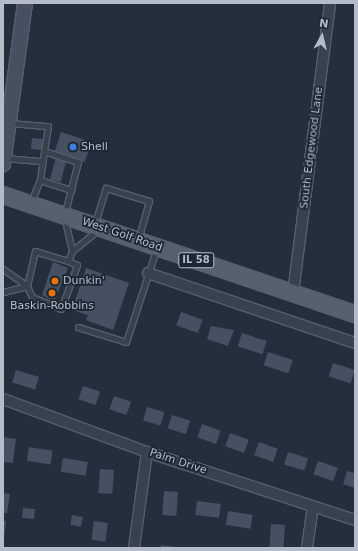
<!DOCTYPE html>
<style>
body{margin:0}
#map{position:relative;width:358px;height:551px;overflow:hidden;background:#242f3e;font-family:"DejaVu Sans",sans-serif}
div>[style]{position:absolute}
.building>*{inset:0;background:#455162;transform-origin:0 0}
.roads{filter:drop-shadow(1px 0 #565f6c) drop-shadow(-1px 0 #565f6c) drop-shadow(0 1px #565f6c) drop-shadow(0 -1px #565f6c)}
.service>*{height:5px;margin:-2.5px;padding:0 2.5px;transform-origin:2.5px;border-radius:2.5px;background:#38414e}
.minor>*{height:10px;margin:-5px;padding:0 5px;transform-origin:5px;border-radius:5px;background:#38414e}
.secondary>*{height:14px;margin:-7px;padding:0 7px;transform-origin:7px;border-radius:7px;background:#465061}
.primary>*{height:16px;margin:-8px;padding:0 8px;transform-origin:8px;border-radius:8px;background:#56606e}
.dots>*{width:11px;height:11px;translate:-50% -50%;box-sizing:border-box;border:2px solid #1d2633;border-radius:50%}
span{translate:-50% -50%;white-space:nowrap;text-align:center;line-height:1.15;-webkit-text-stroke:3.5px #1d2633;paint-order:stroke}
.shield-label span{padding:1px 3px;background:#1d2633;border:1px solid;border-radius:3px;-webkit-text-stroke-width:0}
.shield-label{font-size:10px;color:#b4bcc9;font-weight:700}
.poi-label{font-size:11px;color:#b4bcc9}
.left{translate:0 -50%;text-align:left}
.street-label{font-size:11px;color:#b4bcc9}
.frame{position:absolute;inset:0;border:4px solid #b4bcc9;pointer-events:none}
.north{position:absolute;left:302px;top:16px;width:40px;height:40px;-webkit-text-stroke:3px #1d2633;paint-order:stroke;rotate:8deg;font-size:11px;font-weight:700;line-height:16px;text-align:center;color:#b4bcc9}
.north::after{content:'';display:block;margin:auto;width:14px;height:18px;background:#b4bcc9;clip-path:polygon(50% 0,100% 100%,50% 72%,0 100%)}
</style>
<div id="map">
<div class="building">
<div style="left:61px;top:132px;width:32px;height:21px;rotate:18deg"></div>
<div style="left:32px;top:138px;width:11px;height:11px;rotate:5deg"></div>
<div style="left:56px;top:157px;width:11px;height:23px;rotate:15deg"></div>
<div style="clip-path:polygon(53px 262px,68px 268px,54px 302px,42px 295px)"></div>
<div style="clip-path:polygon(86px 268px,129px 283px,113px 330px,86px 320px,88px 315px,72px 310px)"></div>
<div style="left:181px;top:312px;width:23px;height:14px;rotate:20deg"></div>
<div style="clip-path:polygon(211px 326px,234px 330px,228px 346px,207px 339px)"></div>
<div style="left:242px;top:333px;width:26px;height:14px;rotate:18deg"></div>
<div style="left:268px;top:352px;width:26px;height:14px;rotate:18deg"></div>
<div style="left:333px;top:363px;width:23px;height:14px;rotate:18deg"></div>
<div style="left:16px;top:370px;width:24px;height:13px;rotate:17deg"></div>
<div style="left:83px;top:386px;width:18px;height:14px;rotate:19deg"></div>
<div style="left:114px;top:396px;width:18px;height:14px;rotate:19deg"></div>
<div style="left:147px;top:407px;width:18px;height:14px;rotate:16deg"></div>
<div style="left:172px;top:415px;width:19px;height:14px;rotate:18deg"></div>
<div style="left:202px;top:424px;width:20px;height:14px;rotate:20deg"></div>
<div style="left:230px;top:433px;width:20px;height:14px;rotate:20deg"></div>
<div style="clip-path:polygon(3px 437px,16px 439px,13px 463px,3px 462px)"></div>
<div style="left:259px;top:442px;width:20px;height:14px;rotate:20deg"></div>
<div style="left:29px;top:447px;width:24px;height:14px;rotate:9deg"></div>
<div style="left:288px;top:452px;width:21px;height:13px;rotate:17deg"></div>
<div style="left:63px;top:458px;width:25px;height:14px;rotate:9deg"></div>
<div style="left:318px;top:461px;width:21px;height:14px;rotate:19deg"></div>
<div style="left:100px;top:469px;width:14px;height:24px;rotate:4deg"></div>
<div style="clip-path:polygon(347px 471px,355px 473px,355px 488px,343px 484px)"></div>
<div style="left:164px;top:491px;width:14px;height:24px;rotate:4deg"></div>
<div style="clip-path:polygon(3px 493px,10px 494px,7px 513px,3px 513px)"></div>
<div style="left:197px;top:501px;width:24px;height:14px;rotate:7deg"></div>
<div style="left:23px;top:508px;width:12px;height:10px;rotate:5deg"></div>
<div style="left:228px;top:511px;width:25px;height:14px;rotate:9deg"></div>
<div style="left:72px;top:515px;width:11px;height:10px;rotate:10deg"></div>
<div style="clip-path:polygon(3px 521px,6px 521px,4px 538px,3px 538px)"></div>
<div style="left:94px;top:521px;width:14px;height:19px;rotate:8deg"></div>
<div style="left:271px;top:524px;width:14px;height:23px;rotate:4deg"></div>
<div style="clip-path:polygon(161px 545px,176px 547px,175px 548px,161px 548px)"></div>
</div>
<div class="roads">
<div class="service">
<div style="left:10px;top:123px;width:38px;rotate:5deg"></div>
<div style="left:48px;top:126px;width:25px;rotate:99deg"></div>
<div style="left:5px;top:158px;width:37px;rotate:5deg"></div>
<div style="left:40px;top:180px;width:33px;rotate:18deg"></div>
<div style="left:31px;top:202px;width:24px;rotate:-68deg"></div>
<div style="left:40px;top:180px;width:29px;rotate:-82deg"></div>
<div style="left:44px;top:151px;width:36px;rotate:18deg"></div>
<div style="left:78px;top:162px;width:56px;rotate:104.5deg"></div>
<div style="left:64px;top:216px;width:36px;rotate:77deg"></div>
<div style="left:95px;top:223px;width:37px;rotate:-73deg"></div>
<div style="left:106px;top:188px;width:45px;rotate:16.8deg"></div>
<div style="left:149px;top:201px;width:41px;rotate:105.8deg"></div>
<div style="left:3px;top:269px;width:29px;rotate:35deg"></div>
<div style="left:27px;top:286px;width:12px;rotate:66deg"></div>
<div style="left:32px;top:297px;width:31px;rotate:22deg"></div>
<div style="left:61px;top:309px;width:47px;rotate:-70deg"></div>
<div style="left:77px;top:265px;width:10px;rotate:-156deg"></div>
<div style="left:27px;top:286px;width:36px;rotate:-77deg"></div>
<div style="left:35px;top:251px;width:34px;rotate:17deg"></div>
<div style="left:68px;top:261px;width:11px;rotate:-68deg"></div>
<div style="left:72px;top:251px;width:33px;rotate:-39deg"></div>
<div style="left:3px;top:292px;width:25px;rotate:-14deg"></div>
<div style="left:78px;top:327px;width:50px;rotate:17.4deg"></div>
<div style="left:126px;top:342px;width:97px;rotate:-71.9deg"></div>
</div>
<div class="minor">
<div style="left:148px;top:273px;width:219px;rotate:18.7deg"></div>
<div style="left:293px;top:293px;width:292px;rotate:-82.7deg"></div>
<div style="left:3px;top:399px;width:153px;rotate:20.2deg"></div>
<div style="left:147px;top:452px;width:219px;rotate:18.1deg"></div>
<div style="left:134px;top:548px;width:97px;rotate:-82.3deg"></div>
<div style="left:307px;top:548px;width:42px;rotate:-81.9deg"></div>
</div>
<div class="secondary">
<div style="left:3px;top:164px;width:162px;rotate:-82.2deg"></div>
</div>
<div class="primary">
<div style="left:3px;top:195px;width:372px;rotate:18.7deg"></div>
</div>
</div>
<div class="dots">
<div style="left:73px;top:147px;background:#3f7fe0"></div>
<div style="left:55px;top:281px;background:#e8710a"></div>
<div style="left:52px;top:293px;background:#e8710a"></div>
</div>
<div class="shield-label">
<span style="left:196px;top:260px">IL 58</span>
</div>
<div class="poi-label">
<span class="left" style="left:81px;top:147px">Shell</span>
<span class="left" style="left:63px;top:281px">Dunkin'</span>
<span style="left:52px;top:306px">Baskin-Robbins</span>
</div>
<div class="street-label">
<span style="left:312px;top:148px;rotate:-83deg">South Edgewood Lane</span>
<span style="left:122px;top:235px;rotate:19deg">West Golf Road</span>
<span style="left:178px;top:462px;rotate:18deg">Palm Drive</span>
</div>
<div class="frame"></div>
<div class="north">N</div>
</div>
